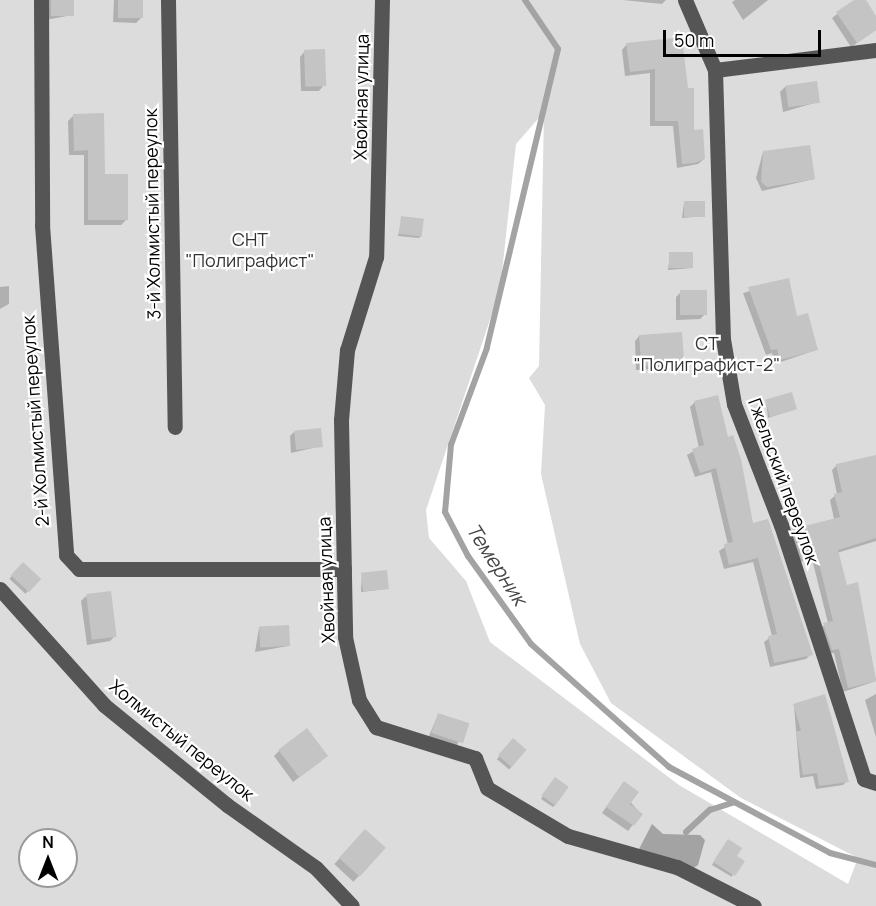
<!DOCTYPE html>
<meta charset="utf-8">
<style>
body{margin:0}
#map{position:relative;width:876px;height:906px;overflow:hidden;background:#fff;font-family:Manrope,sans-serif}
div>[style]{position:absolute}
.green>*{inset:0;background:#dcdcdc}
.water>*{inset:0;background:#a3a3a3}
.shadow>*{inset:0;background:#0003;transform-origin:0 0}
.stream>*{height:6px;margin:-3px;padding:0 3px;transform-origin:3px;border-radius:3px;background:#a3a3a3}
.building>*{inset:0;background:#c4c4c4;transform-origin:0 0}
.minor>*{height:15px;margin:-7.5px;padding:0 7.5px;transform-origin:7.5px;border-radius:7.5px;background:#555}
span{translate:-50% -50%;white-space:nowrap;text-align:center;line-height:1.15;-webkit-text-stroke:4.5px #fff;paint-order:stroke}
.street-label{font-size:18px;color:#000}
.park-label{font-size:18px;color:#333}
.water-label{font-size:20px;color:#444;font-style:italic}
.north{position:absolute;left:18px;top:828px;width:60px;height:60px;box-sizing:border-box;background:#fff;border:2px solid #999;border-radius:50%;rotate:0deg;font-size:16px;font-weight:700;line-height:24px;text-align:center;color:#000}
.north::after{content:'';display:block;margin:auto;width:21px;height:27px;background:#000;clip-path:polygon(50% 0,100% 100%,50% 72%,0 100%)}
.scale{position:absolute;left:663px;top:30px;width:158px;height:27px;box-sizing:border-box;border:3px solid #000;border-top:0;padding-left:8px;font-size:18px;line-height:21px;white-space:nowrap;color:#000;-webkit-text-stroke:4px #fff;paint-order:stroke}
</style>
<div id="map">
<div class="green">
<div style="clip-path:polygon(evenodd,0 0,876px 0,876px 906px,0 906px,0 0,544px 112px,539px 366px,529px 378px,545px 405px,541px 474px,580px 644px,611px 703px,741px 798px,858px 858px,848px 884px,679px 785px,490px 642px,466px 581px,429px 538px,426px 510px,500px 290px,516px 144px,544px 112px,0 0,30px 840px,66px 840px,66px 876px,30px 876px,30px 840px)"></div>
</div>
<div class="water">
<div style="clip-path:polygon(652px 824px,663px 834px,700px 835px,705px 840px,698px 865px,692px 869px,638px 851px)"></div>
</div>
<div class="shadow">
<div style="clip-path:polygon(46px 0,72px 0,72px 15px,46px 20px)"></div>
<div style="clip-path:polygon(114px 0,142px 0,141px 18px,136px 23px,113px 22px)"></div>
<div style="clip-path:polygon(623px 0,666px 0,662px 4px)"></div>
<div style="clip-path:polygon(768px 0,743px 20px,732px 2px,735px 0)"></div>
<div style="clip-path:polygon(856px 0,864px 0,876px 18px,876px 30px,851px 47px,832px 18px)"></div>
<div style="clip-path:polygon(627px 44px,687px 90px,693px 131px,704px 159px,698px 164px,677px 168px,673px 126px,650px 126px,650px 73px,625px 76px,622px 50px)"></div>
<div style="clip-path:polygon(305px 51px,324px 85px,319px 91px,301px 91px,300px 57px)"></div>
<div style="clip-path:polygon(786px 86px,818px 102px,783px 112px,780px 92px)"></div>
<div style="clip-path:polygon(74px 115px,127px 219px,121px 225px,84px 225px,84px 155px,69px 155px,68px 121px)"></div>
<div style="clip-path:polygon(763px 152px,814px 179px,762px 191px,756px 178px)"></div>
<div style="clip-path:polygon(684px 203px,704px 216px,682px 218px)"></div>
<div style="clip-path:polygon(402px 218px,421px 236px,419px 238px,398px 236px)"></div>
<div style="clip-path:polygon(670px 254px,692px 268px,668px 270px)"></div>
<div style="clip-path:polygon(788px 280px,796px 318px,816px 350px,775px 364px,772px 353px,766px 355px,743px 293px)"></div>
<div style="clip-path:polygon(9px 286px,9px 304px,0 309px,0 287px)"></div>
<div style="clip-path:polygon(681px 292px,705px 314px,700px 319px,676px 320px,676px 297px)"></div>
<div style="clip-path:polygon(640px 335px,683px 363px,677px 368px,636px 370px,635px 341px)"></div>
<div style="clip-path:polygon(766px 401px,795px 409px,768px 418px)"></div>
<div style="clip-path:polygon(695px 402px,811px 654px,806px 659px,770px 667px,764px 642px,772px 636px,753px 562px,724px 569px,719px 551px,728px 545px,711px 472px,695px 477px,687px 455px,699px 448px,690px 407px)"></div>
<div style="clip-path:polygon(295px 431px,321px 446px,291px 453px,290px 436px)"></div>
<div style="clip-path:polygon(876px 461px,876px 541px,837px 553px,846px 587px,857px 584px,876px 681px,843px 692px,834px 653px,827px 654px,819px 629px,828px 623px,812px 559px,797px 563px,788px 536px,834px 519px,830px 500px,837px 494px,832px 470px,837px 465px)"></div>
<div style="left:23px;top:564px;width:22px;height:20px;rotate:43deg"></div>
<div style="clip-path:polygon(362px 573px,387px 589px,361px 592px)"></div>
<div style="clip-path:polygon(86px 596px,115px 636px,110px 641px,87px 645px,81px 601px)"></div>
<div style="clip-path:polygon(259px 628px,288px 646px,255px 652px)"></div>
<div style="clip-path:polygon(876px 694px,876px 737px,865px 700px)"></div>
<div style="clip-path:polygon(794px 706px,847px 781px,843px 785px,816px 789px,813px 776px,800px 778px)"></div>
<div style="clip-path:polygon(438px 715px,467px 724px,456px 747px,428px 738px)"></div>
<div style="left:513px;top:740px;width:16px;height:25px;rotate:40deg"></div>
<div style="clip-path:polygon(279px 751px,321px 761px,293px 782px,274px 756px)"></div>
<div style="clip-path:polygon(553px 781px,555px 805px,553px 807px,541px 799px)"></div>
<div style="clip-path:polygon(619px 789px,641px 814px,628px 831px,602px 813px)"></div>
<div style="left:365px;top:831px;width:26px;height:45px;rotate:43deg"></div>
<div style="clip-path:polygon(726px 843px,735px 857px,732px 877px,712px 865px)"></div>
</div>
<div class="stream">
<div style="left:525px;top:0;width:59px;rotate:56deg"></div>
<div style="left:558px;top:49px;width:307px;rotate:103.4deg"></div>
<div style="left:487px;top:348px;width:103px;rotate:110.4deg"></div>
<div style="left:451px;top:445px;width:67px;rotate:95.1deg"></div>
<div style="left:445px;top:512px;width:50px;rotate:62.4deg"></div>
<div style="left:468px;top:556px;width:108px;rotate:54.4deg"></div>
<div style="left:531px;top:644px;width:185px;rotate:41.7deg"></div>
<div style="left:669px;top:767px;width:183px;rotate:28.1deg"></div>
<div style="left:830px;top:853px;width:48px;rotate:14.6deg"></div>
<div style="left:686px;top:832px;width:33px;rotate:-43deg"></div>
<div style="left:710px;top:810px;width:25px;rotate:-18deg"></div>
</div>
<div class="building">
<div style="left:51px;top:0;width:23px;height:16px"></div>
<div style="left:118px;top:0;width:25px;height:18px"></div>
<div style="clip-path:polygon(854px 0,866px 0,876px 16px,876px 30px,857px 43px,836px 12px)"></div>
<div style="clip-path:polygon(682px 37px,688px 88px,694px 88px,694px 130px,703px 129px,705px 159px,694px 163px,682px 164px,678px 121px,655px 121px,655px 69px,630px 72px,626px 43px)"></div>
<div style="left:325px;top:49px;width:37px;height:21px;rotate:88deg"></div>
<div style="left:817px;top:81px;width:22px;height:32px;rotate:82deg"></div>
<div style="clip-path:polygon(104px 113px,105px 174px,128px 174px,128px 220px,88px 220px,88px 150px,74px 151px,73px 114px)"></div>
<div style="clip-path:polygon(810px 145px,815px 179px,767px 187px,761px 182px,763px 151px)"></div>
<div style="left:684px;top:201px;width:21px;height:16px"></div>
<div style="left:401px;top:216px;width:23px;height:18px;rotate:7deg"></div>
<div style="left:693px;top:252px;width:16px;height:24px;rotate:90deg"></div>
<div style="clip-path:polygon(789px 278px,797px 316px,808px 313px,818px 350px,780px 360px,777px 349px,771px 350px,748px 287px)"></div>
<div style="left:680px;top:290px;width:27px;height:25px"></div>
<div style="left:682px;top:332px;width:31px;height:43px;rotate:86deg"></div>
<div style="left:792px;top:392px;width:18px;height:28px;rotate:74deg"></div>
<div style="clip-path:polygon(718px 395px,728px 437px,733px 435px,741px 459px,753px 523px,768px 519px,813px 655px,774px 663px,768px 636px,777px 634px,758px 558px,729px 565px,724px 544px,733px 542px,716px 468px,700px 473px,692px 449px,704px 445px,694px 401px)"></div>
<div style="left:321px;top:428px;width:19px;height:27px;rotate:84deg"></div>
<div style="clip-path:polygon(876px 455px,876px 538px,838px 550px,847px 585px,858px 582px,876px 681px,848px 688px,839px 649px,832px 650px,823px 623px,833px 621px,817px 555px,802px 559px,793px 529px,840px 517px,834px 494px,842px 492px,836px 464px)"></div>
<div style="left:23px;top:562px;width:25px;height:18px;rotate:43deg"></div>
<div style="left:387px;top:570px;width:19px;height:26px;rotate:84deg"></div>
<div style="left:111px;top:591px;width:46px;height:25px;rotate:83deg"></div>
<div style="left:289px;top:625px;width:21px;height:30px;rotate:87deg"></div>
<div style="clip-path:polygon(825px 694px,849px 782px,819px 786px,817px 773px,803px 775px,796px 732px,801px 730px,793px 704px)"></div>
<div style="left:438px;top:713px;width:33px;height:21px;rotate:18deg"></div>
<div style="left:307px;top:728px;width:35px;height:36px;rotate:53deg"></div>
<div style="left:513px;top:738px;width:18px;height:23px;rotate:41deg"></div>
<div style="left:555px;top:777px;width:17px;height:23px;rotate:36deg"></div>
<div style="clip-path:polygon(624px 781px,639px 792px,630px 804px,643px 814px,634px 826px,606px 807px)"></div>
<div style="left:365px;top:829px;width:28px;height:39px;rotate:42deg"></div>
<div style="clip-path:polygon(728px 839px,742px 848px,737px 856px,745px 861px,735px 876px,713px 862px)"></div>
</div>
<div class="minor">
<div style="left:41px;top:0;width:225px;rotate:89.7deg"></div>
<div style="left:42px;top:225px;width:331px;rotate:85.8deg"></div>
<div style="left:66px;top:555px;width:19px;rotate:47deg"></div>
<div style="left:79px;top:569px;width:265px"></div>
<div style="left:168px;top:0;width:427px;rotate:89.1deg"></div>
<div style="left:382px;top:0;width:257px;rotate:91.3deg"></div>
<div style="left:376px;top:257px;width:97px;rotate:107.3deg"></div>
<div style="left:347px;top:350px;width:70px;rotate:94.9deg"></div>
<div style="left:341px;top:420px;width:217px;rotate:88.9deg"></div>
<div style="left:345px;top:637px;width:65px;rotate:77.5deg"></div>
<div style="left:359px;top:700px;width:32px;rotate:58deg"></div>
<div style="left:376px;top:727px;width:104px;rotate:17.4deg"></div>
<div style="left:475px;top:758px;width:32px;rotate:68deg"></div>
<div style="left:487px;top:788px;width:94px;rotate:30.7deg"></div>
<div style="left:568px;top:836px;width:113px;rotate:15.9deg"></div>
<div style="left:677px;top:867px;width:86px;rotate:26.9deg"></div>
<div style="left:685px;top:0;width:76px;rotate:66.8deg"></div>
<div style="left:715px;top:70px;width:269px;rotate:88.3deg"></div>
<div style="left:723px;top:339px;width:66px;rotate:80.4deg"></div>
<div style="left:734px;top:404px;width:130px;rotate:68.8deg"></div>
<div style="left:781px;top:525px;width:267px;rotate:71.9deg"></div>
<div style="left:864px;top:779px;width:13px;rotate:18deg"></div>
<div style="left:715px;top:70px;width:162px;rotate:-7.1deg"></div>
<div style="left:0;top:589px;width:156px;rotate:48.1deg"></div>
<div style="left:104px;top:705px;width:159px;rotate:39.1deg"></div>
<div style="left:227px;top:805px;width:109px;rotate:35.3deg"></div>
<div style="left:316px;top:868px;width:52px;rotate:46.5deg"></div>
</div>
<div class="street-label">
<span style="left:361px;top:97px;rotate:-89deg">Хвойная улица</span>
<span style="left:152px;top:214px;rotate:-91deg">3-й Холмистый переулок</span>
<span style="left:35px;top:421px;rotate:-94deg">2-й Холмистый переулок</span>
<span style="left:784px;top:481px;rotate:70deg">Гжельский переулок</span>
<span style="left:326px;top:580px;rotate:-92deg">Хвойная улица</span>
<span style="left:182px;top:740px;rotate:39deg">Холмистый переулок</span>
</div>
<div class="park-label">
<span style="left:250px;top:250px">СНТ<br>"Полиграфист"</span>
<span style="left:707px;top:354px">СТ<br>"Полиграфист-2"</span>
</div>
<div class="water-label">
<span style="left:497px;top:564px;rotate:57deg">Темерник</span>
</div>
<div class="north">N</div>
<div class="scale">50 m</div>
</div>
